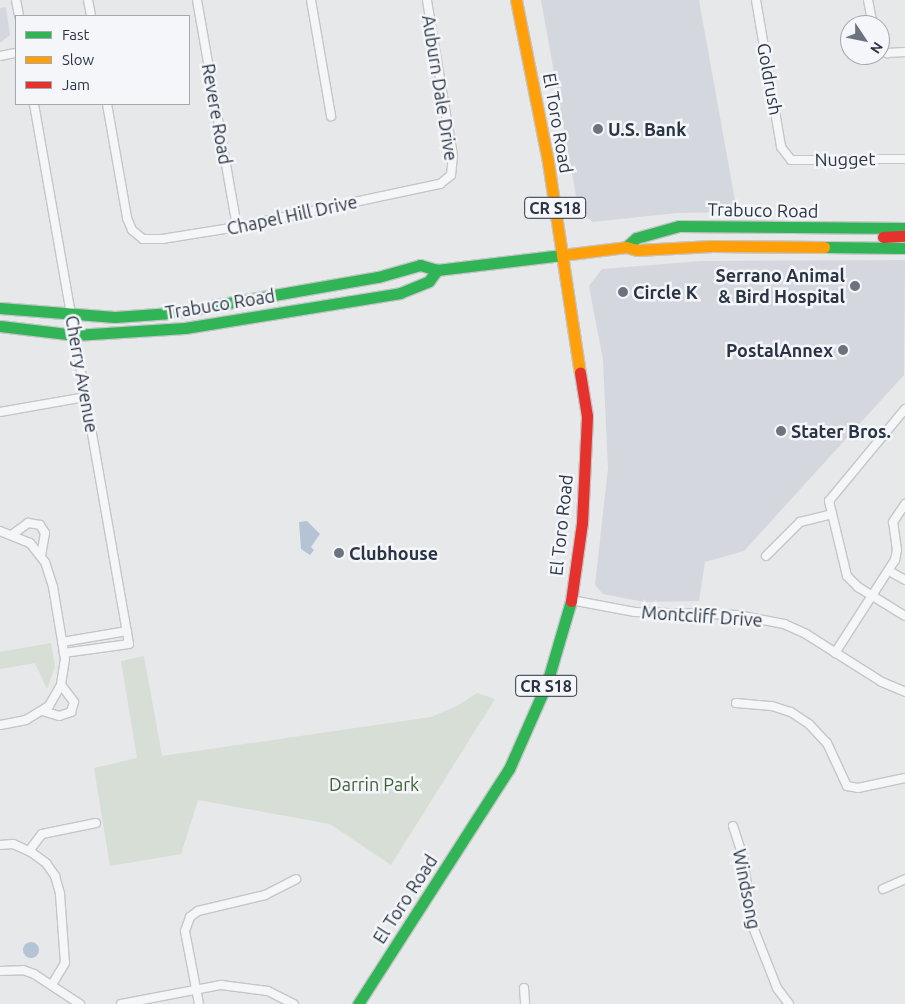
<!DOCTYPE html>
<style>
body{margin:0}
#map{position:relative;width:905px;height:1004px;overflow:hidden;background:#e6e8ea;font-family:Ubuntu,sans-serif}
div>[style]{position:absolute}
.built>*{inset:0;background:#d4d7dd}
.green>*{inset:0;background:#d6ded6}
.water>*{inset:0;background:#b4c4d5}
.round{border-radius:50%}
.roads{filter:drop-shadow(1px 0 #c4c6c8) drop-shadow(-1px 0 #c4c6c8) drop-shadow(0 1px #c4c6c8) drop-shadow(0 -1px #c4c6c8)}
.street>*{height:8px;margin:-4px;padding:0 4px;transform-origin:4px;border-radius:4px;background:#f5f6f7}
.fast>*{height:11px;margin:-5.5px;padding:0 5.5px;transform-origin:5.5px;border-radius:5.5px;background:#30b455}
.slow>*{height:11px;margin:-5.5px;padding:0 5.5px;transform-origin:5.5px;border-radius:5.5px;background:#ff9f0a}
.jam>*{height:11px;margin:-5.5px;padding:0 5.5px;transform-origin:5.5px;border-radius:5.5px;background:#e5322d}
.dots>*{width:14px;height:14px;translate:-50% -50%;box-sizing:border-box;border:2px solid #f4f6f9;border-radius:50%}
span{translate:-50% -50%;white-space:nowrap;text-align:center;line-height:1.15;-webkit-text-stroke:5px #f4f6f9;paint-order:stroke}
.shield-label span{padding:1px 4px;background:#f4f6f9;border:1px solid;border-radius:4px;-webkit-text-stroke-width:0}
.shield-label{font-size:16px;color:#2b3445;font-weight:700}
.street-label{font-size:18px;color:#2b3445}
.poi-label{font-size:18px;color:#2b3445;font-weight:700}
.left{translate:0 -50%;text-align:left}
.right{translate:-100% -50%;text-align:right}
.park-label{font-size:18px;color:#3f6138}
.legend{position:absolute;left:15px;top:15px;width:175px;height:90px;box-sizing:border-box;background:#f4f6f9;border:1px solid #a4a8b1;margin:0;padding:6px 9px;list-style:none;font-size:15px;color:#2b3445}
.legend li{display:flex;align-items:center;gap:10px;height:25px}
.legend b{width:25px;border:1px solid #a4a8b1}
.north{position:absolute;left:840px;top:15px;width:50px;height:50px;box-sizing:border-box;background:#f4f6f9;border:1px solid #a4a8b1;border-radius:50%;rotate:124deg;font-size:14px;font-weight:700;line-height:20px;text-align:center;color:#2b3445}
.north::after{content:'';display:block;margin:auto;width:18px;height:22px;background:#6c737f;clip-path:polygon(50% 0,100% 100%,50% 72%,0 100%)}
</style>
<div id="map">
<div class="built">
<div style="clip-path:polygon(541px 0,699px 0,737px 212px,676px 213px,593px 222px,579px 212px)"></div>
<div style="clip-path:polygon(6px 7px,10px 35px,0 43px,0 8px)"></div>
<div style="clip-path:polygon(905px 260px,904px 375px,744px 551px,705px 562px,699px 601px,644px 602px,603px 594px,595px 585px,608px 468px,603px 360px,589px 286px,602px 269px,701px 261px)"></div>
</div>
<div class="green">
<div style="clip-path:polygon(51px 643px,55px 667px,47px 689px,35px 663px,0 669px,0 652px)"></div>
<div style="clip-path:polygon(144px 656px,162px 756px,431px 717px,457px 706px,477px 693px,495px 699px,391px 865px,330px 824px,198px 800px,181px 854px,110px 866px,94px 768px,137px 758px,121px 661px)"></div>
</div>
<div class="water">
<div style="clip-path:polygon(307px 521px,320px 534px,311px 547px,314px 550px,310px 555px,301px 549px,299px 522px)"></div>
<div class="round" style="left:23px;top:942px;width:16px;height:16px"></div>
</div>
<div class="roads">
<div class="street">
<div style="left:16px;top:0;width:16px;rotate:79deg"></div>
<div style="left:88px;top:0;width:16px;rotate:79deg"></div>
<div style="left:197px;top:0;width:230px;rotate:80deg"></div>
<div style="left:311px;top:0;width:118px;rotate:80.2deg"></div>
<div style="left:756px;top:0;width:149px;rotate:80.3deg"></div>
<div style="left:781px;top:147px;width:16px;rotate:52deg"></div>
<div style="left:791px;top:160px;width:114px;rotate:-0.5deg"></div>
<div style="left:868px;top:0;width:25px;rotate:79deg"></div>
<div style="left:880px;top:48px;width:9px;rotate:36deg"></div>
<div style="left:887px;top:53px;width:18px;rotate:-3deg"></div>
<div style="left:0;top:56px;width:16px;rotate:-11deg"></div>
<div style="left:34px;top:104px;width:548px;rotate:80.02deg"></div>
<div style="left:129px;top:644px;width:66px;rotate:172.1deg"></div>
<div style="left:107px;top:104px;width:116px;rotate:80deg"></div>
<div style="left:127px;top:218px;width:13px;rotate:67deg"></div>
<div style="left:132px;top:230px;width:14px;rotate:39deg"></div>
<div style="left:143px;top:239px;width:19px"></div>
<div style="left:162px;top:239px;width:76px;rotate:-9.1deg"></div>
<div style="left:237px;top:227px;width:208px;rotate:-12deg"></div>
<div style="left:440px;top:184px;width:14px;rotate:-39deg"></div>
<div style="left:451px;top:175px;width:19px;rotate:-84deg"></div>
<div style="left:453px;top:156px;width:158px;rotate:-99.5deg"></div>
<div style="left:905px;top:409px;width:119px;rotate:129.6deg"></div>
<div style="left:829px;top:501px;width:77px;rotate:76.5deg"></div>
<div style="left:847px;top:576px;width:16px;rotate:45deg"></div>
<div style="left:858px;top:587px;width:55px;rotate:31.7deg"></div>
<div style="left:0;top:412px;width:86px;rotate:-10deg"></div>
<div style="left:0;top:531px;width:32px;rotate:22deg"></div>
<div style="left:30px;top:543px;width:24px;rotate:52deg"></div>
<div style="left:45px;top:562px;width:26px;rotate:72deg"></div>
<div style="left:53px;top:587px;width:73px;rotate:80.5deg"></div>
<div style="left:65px;top:659px;width:26px;rotate:99deg"></div>
<div style="left:61px;top:685px;width:24px;rotate:120deg"></div>
<div style="left:49px;top:706px;width:27px;rotate:149deg"></div>
<div style="left:26px;top:720px;width:26px;rotate:169deg"></div>
<div style="left:13px;top:534px;width:19px;rotate:-36deg"></div>
<div style="left:28px;top:523px;width:12px;rotate:9deg"></div>
<div style="left:40px;top:525px;width:9px;rotate:58deg"></div>
<div style="left:45px;top:533px;width:22px;rotate:100deg"></div>
<div style="left:766px;top:556px;width:48px;rotate:-45deg"></div>
<div style="left:800px;top:522px;width:32px;rotate:-14deg"></div>
<div style="left:889px;top:571px;width:18px;rotate:29deg"></div>
<div style="left:571px;top:600px;width:65px;rotate:10.6deg"></div>
<div style="left:635px;top:612px;width:102px;rotate:1.7deg"></div>
<div style="left:737px;top:615px;width:48px;rotate:10.8deg"></div>
<div style="left:784px;top:624px;width:24px;rotate:24deg"></div>
<div style="left:806px;top:634px;width:90px;rotate:32.3deg"></div>
<div style="left:882px;top:682px;width:25px;rotate:23deg"></div>
<div style="left:62px;top:642px;width:66px;rotate:-9.6deg"></div>
<div style="left:835px;top:653px;width:111px;rotate:-57.2deg"></div>
<div style="left:895px;top:560px;width:10px;rotate:-79deg"></div>
<div style="left:897px;top:550px;width:28px;rotate:-98deg"></div>
<div style="left:893px;top:522px;width:22px;rotate:-56deg"></div>
<div style="left:736px;top:703px;width:36px;rotate:5deg"></div>
<div style="left:772px;top:706px;width:20px;rotate:18deg"></div>
<div style="left:791px;top:712px;width:22px;rotate:34deg"></div>
<div style="left:809px;top:724px;width:26px;rotate:47deg"></div>
<div style="left:827px;top:743px;width:47px;rotate:65.1deg"></div>
<div style="left:847px;top:786px;width:11px;rotate:10deg"></div>
<div style="left:858px;top:788px;width:48px;rotate:-12deg"></div>
<div style="left:42px;top:711px;width:18px;rotate:16deg"></div>
<div style="left:59px;top:716px;width:13px;rotate:-18deg"></div>
<div style="left:71px;top:712px;width:10px;rotate:-73deg"></div>
<div style="left:74px;top:702px;width:21px;rotate:-127deg"></div>
<div style="left:733px;top:826px;width:33px;rotate:72deg"></div>
<div style="left:743px;top:857px;width:71px;rotate:81.9deg"></div>
<div style="left:753px;top:927px;width:66px;rotate:68.5deg"></div>
<div style="left:777px;top:988px;width:20px;rotate:53deg"></div>
<div style="left:0;top:845px;width:13px;rotate:-4deg"></div>
<div style="left:13px;top:844px;width:20px;rotate:24deg"></div>
<div style="left:31px;top:852px;width:19px;rotate:36deg"></div>
<div style="left:46px;top:863px;width:16px;rotate:55deg"></div>
<div style="left:55px;top:876px;width:19px;rotate:74deg"></div>
<div style="left:60px;top:894px;width:69px;rotate:85.9deg"></div>
<div style="left:65px;top:963px;width:26px;rotate:121deg"></div>
<div style="left:29px;top:851px;width:21px;rotate:-53deg"></div>
<div style="left:42px;top:834px;width:55px;rotate:-11.5deg"></div>
<div style="left:883px;top:889px;width:24px;rotate:-24deg"></div>
<div style="left:0;top:971px;width:23px;rotate:-2deg"></div>
<div style="left:23px;top:970px;width:12px;rotate:20deg"></div>
<div style="left:34px;top:974px;width:55px;rotate:33.1deg"></div>
<div style="left:524px;top:988px;width:16px;rotate:86deg"></div>
<div style="left:121px;top:1004px;width:102px;rotate:-10.8deg"></div>
<div style="left:221px;top:985px;width:47px;rotate:7.3deg"></div>
<div style="left:268px;top:991px;width:29px;rotate:27deg"></div>
<div style="left:199px;top:1004px;width:74px;rotate:-100.9deg"></div>
<div style="left:185px;top:931px;width:15px;rotate:-70deg"></div>
<div style="left:190px;top:917px;width:10px;rotate:-37deg"></div>
<div style="left:198px;top:911px;width:69px;rotate:-13.4deg"></div>
<div style="left:265px;top:895px;width:35px;rotate:-27deg"></div>
</div>
<div class="fast">
<div style="left:626px;top:247px;width:13px;rotate:-42deg"></div>
<div style="left:636px;top:238px;width:45px;rotate:-15.6deg"></div>
<div style="left:679px;top:226px;width:226px;rotate:0.5deg"></div>
<div style="left:824px;top:247px;width:81px;rotate:0.7deg"></div>
<div style="left:0;top:308px;width:115px;rotate:4.5deg"></div>
<div style="left:115px;top:317px;width:56px;rotate:-4.1deg"></div>
<div style="left:171px;top:313px;width:210px;rotate:-9.9deg"></div>
<div style="left:378px;top:277px;width:44px;rotate:-15.9deg"></div>
<div style="left:420px;top:265px;width:18px;rotate:16deg"></div>
<div style="left:437px;top:270px;width:126px;rotate:-6.8deg"></div>
<div style="left:0;top:326px;width:76px;rotate:6.8deg"></div>
<div style="left:75px;top:335px;width:110px;rotate:-3.6deg"></div>
<div style="left:185px;top:328px;width:218px;rotate:-9.2deg"></div>
<div style="left:400px;top:293px;width:31px;rotate:-22deg"></div>
<div style="left:429px;top:281px;width:14px;rotate:-54deg"></div>
<div style="left:358px;top:1004px;width:279px;rotate:-57.3deg"></div>
<div style="left:509px;top:769px;width:94px;rotate:-66.2deg"></div>
<div style="left:547px;top:683px;width:85px;rotate:-73.7deg"></div>
</div>
<div class="slow">
<div style="left:516px;top:0;width:165px;rotate:78.8deg"></div>
<div style="left:548px;top:162px;width:213px;rotate:81.4deg"></div>
<div style="left:562px;top:255px;width:64px;rotate:-7.1deg"></div>
<div style="left:626px;top:247px;width:11px;rotate:15deg"></div>
<div style="left:637px;top:250px;width:75px;rotate:-3.1deg"></div>
<div style="left:712px;top:246px;width:112px;rotate:0.5deg"></div>
</div>
<div class="jam">
<div style="left:883px;top:237px;width:22px;rotate:-3deg"></div>
<div style="left:571px;top:601px;width:79px;rotate:-82deg"></div>
<div style="left:582px;top:523px;width:107px;rotate:-87.3deg"></div>
<div style="left:587px;top:416px;width:44px;rotate:-99.2deg"></div>
</div>
</div>
<div class="dots">
<div style="left:598px;top:129px;background:#6c737f"></div>
<div style="left:855px;top:286px;background:#6c737f"></div>
<div style="left:623px;top:292px;background:#6c737f"></div>
<div style="left:843px;top:350px;background:#6c737f"></div>
<div style="left:781px;top:431px;background:#6c737f"></div>
<div style="left:339px;top:553px;background:#6c737f"></div>
</div>
<div class="shield-label">
<span style="left:555px;top:208px">CR S18</span>
<span style="left:546px;top:686px">CR S18</span>
</div>
<div class="street-label">
<span style="left:770px;top:79px;rotate:80deg">Goldrush</span>
<span style="left:440px;top:88px;rotate:81deg">Auburn Dale Drive</span>
<span style="left:217px;top:114px;rotate:80deg">Revere Road</span>
<span style="left:558px;top:123px;rotate:80deg">El Toro Road</span>
<span style="left:845px;top:159px;rotate:-1deg">Nugget</span>
<span style="left:763px;top:210px;rotate:1deg">Trabuco Road</span>
<span style="left:292px;top:215px;rotate:-12deg">Chapel Hill Drive</span>
<span style="left:220px;top:304px;rotate:-9deg">Trabuco Road</span>
<span style="left:82px;top:374px;rotate:80deg">Cherry Avenue</span>
<span style="left:561px;top:525px;rotate:-84deg">El Toro Road</span>
<span style="left:702px;top:616px;rotate:4deg">Montcliff Drive</span>
<span style="left:747px;top:889px;rotate:79deg">Windsong</span>
<span style="left:405px;top:899px;rotate:-57deg">El Toro Road</span>
</div>
<div class="poi-label">
<span class="left" style="left:608px;top:129px">U.S. Bank</span>
<span class="right" style="left:845px;top:286px">Serrano Animal<br>&amp; Bird Hospital</span>
<span class="left" style="left:633px;top:292px">Circle K</span>
<span class="right" style="left:833px;top:350px">PostalAnnex</span>
<span class="left" style="left:791px;top:431px">Stater Bros.</span>
<span class="left" style="left:349px;top:553px">Clubhouse</span>
</div>
<div class="park-label">
<span style="left:374px;top:784px">Darrin Park</span>
</div>
<ul class="legend">
<li><b style="height:6px;background:#30b455"></b>Fast</li>
<li><b style="height:6px;background:#ff9f0a"></b>Slow</li>
<li><b style="height:6px;background:#e5322d"></b>Jam</li>
</ul>
<div class="north">N</div>
</div>
